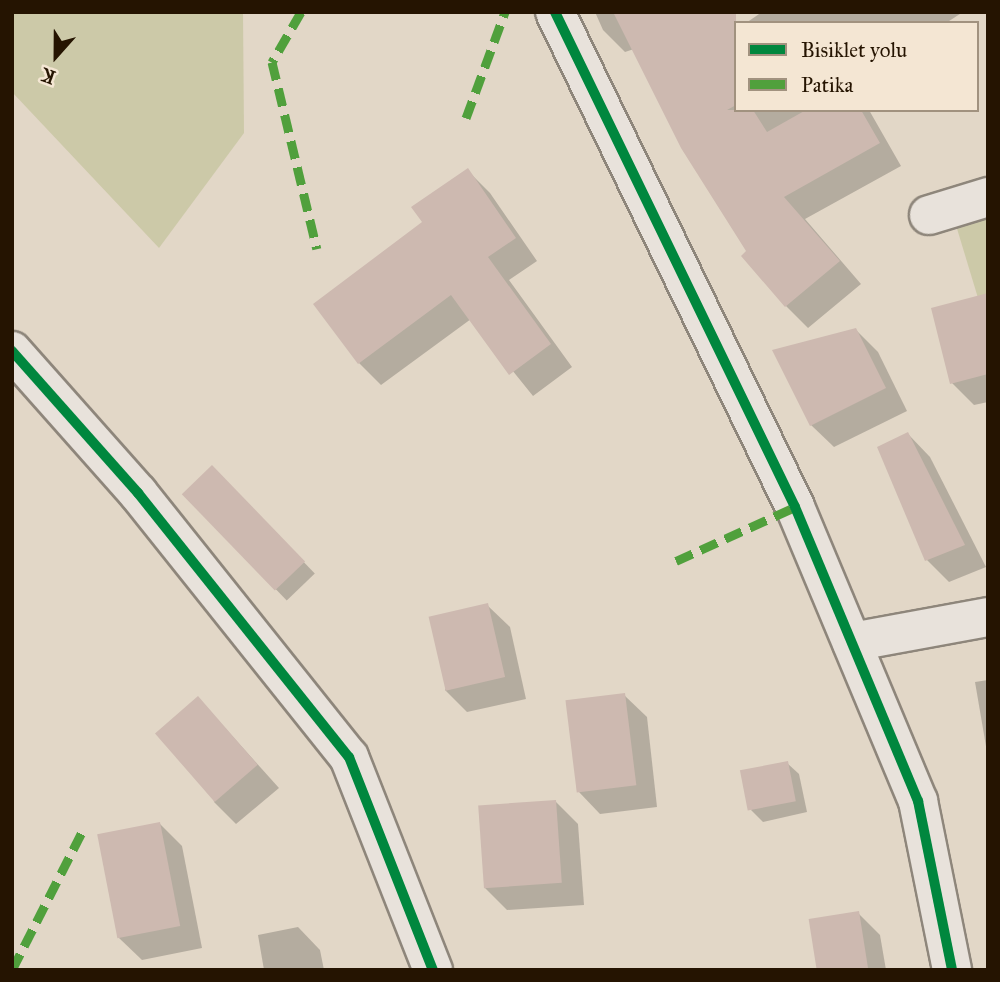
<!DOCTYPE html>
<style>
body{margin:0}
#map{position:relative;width:1000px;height:982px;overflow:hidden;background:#e2d7c7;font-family:"IM FELL Great Primer",serif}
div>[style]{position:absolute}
.green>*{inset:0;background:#ccc9a8}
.shadow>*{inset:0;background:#0003;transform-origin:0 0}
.building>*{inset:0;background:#cdb9b0;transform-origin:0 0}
.roads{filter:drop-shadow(2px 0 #8e867b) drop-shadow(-2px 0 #8e867b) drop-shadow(0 2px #8e867b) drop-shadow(0 -2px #8e867b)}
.minor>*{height:38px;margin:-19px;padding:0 19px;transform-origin:19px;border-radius:19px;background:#e8e2db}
.quiet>*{height:9px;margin-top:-4.5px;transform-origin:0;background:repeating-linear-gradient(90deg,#50a03c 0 18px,transparent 0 27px)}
.cycleway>*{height:10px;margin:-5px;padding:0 5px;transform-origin:5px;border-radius:5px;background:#00873e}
span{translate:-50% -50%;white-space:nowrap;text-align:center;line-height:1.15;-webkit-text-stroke:6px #f4e6d3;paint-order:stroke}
.frame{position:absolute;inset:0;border:14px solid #251401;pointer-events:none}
.legend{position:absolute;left:734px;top:21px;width:245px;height:91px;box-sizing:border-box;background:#f4e6d3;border:2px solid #a1927f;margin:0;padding:9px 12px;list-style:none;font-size:21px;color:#251401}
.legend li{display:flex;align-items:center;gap:14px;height:35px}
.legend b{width:35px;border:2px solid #a1927f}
.north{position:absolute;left:21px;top:21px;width:70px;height:70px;-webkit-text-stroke:5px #f4e6d3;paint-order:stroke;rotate:201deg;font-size:19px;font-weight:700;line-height:28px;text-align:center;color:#251401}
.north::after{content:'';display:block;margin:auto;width:24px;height:32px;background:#251401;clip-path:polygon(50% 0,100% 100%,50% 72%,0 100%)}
</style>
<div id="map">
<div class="green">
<div style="clip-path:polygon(12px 12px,243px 12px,244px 133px,159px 248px,12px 92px)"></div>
<div style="clip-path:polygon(988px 213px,988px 331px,955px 222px)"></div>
</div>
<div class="shadow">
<div style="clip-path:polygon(595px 12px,675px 12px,736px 26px,736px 110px,869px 110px,901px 166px,805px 219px,861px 284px,808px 328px,786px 306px,748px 252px,634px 49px,625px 52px,603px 30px)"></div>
<div style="clip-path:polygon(762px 12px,963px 12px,946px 23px,746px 23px)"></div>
<div style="clip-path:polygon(468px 171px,490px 193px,537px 261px,509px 280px,572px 367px,533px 396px,471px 319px,381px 385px,359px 363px,424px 223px)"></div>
<div style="clip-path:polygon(988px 295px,988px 402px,974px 405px,952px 383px)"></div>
<div style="clip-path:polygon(856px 330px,878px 352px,907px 411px,834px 447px,811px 425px)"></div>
<div style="clip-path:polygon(908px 434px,930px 457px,986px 567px,949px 582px,927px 560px)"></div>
<div style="left:212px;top:467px;width:148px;height:39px;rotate:46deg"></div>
<div style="clip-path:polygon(487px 605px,510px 627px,526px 699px,467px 712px,445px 690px)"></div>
<div style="clip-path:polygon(988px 680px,988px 758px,975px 682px)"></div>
<div style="clip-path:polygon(624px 695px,647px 717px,657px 807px,600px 814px,578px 791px)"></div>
<div style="clip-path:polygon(198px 698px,279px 788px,236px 824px,214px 802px)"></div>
<div style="clip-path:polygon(787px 763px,799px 774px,807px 812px,763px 822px,751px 810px)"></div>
<div style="clip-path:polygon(556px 802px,578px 824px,584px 905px,507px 910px,485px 888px)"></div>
<div style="clip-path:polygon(160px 824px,182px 846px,202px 948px,142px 960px,119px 938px)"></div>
<div style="clip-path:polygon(858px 913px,880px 935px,886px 970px,819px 970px)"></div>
<div style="clip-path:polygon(298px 927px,320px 950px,324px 970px,264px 970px,258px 935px)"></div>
</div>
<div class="building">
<div style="clip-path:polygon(613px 12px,736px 12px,736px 105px,727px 110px,753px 110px,767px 132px,806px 110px,861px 110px,880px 143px,784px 197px,840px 261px,785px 307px,741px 256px,746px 251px,681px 148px)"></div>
<div style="clip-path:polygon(468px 168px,516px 238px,488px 257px,551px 344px,509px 375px,451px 295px,358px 364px,313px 304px,422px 222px,411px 207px)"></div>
<div style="clip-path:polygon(988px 293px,988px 374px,950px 384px,931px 308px)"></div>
<div style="clip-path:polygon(856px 328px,886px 388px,810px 426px,772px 350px)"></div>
<div style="clip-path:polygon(908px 432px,965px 545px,925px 561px,877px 447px)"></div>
<div style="left:212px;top:465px;width:134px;height:42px;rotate:46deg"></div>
<div style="left:488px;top:603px;width:76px;height:61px;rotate:77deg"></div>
<div style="left:625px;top:693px;width:93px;height:60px;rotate:83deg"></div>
<div style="left:198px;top:696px;width:91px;height:57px;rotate:49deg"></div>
<div style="left:788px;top:761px;width:41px;height:49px;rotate:79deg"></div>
<div style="left:556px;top:800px;width:83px;height:78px;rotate:86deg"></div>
<div style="left:160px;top:822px;width:106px;height:64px;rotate:79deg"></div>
<div style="left:859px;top:911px;width:60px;height:51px;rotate:81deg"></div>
</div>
<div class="roads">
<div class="minor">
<div style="left:555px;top:12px;width:550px;rotate:64.13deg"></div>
<div style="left:795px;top:507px;width:319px;rotate:67.3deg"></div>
<div style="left:918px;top:801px;width:172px;rotate:78.6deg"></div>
<div style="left:929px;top:215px;width:62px;rotate:-17deg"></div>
<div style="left:12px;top:351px;width:190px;rotate:48.4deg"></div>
<div style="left:138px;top:493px;width:338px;rotate:51.4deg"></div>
<div style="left:349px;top:757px;width:229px;rotate:68.5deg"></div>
<div style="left:852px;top:642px;width:138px;rotate:-10.4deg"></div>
</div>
</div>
<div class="quiet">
<div style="left:301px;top:12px;width:58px;rotate:120.1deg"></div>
<div style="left:272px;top:62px;width:192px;rotate:76.5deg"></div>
<div style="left:466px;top:118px;width:113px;rotate:-69.8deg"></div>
<div style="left:676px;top:561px;width:131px;rotate:-24.4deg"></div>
<div style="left:12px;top:970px;width:155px;rotate:-63.1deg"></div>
</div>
<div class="cycleway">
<div style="left:555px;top:12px;width:550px;rotate:64.13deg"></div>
<div style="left:795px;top:507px;width:319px;rotate:67.3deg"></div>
<div style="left:918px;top:801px;width:172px;rotate:78.6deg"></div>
<div style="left:12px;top:351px;width:190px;rotate:48.4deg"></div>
<div style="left:138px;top:493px;width:338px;rotate:51.4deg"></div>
<div style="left:349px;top:757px;width:229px;rotate:68.5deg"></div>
</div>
<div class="frame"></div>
<ul class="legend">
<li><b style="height:9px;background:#00873e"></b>Bisiklet yolu</li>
<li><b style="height:9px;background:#50a03c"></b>Patika</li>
</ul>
<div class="north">K</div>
</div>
